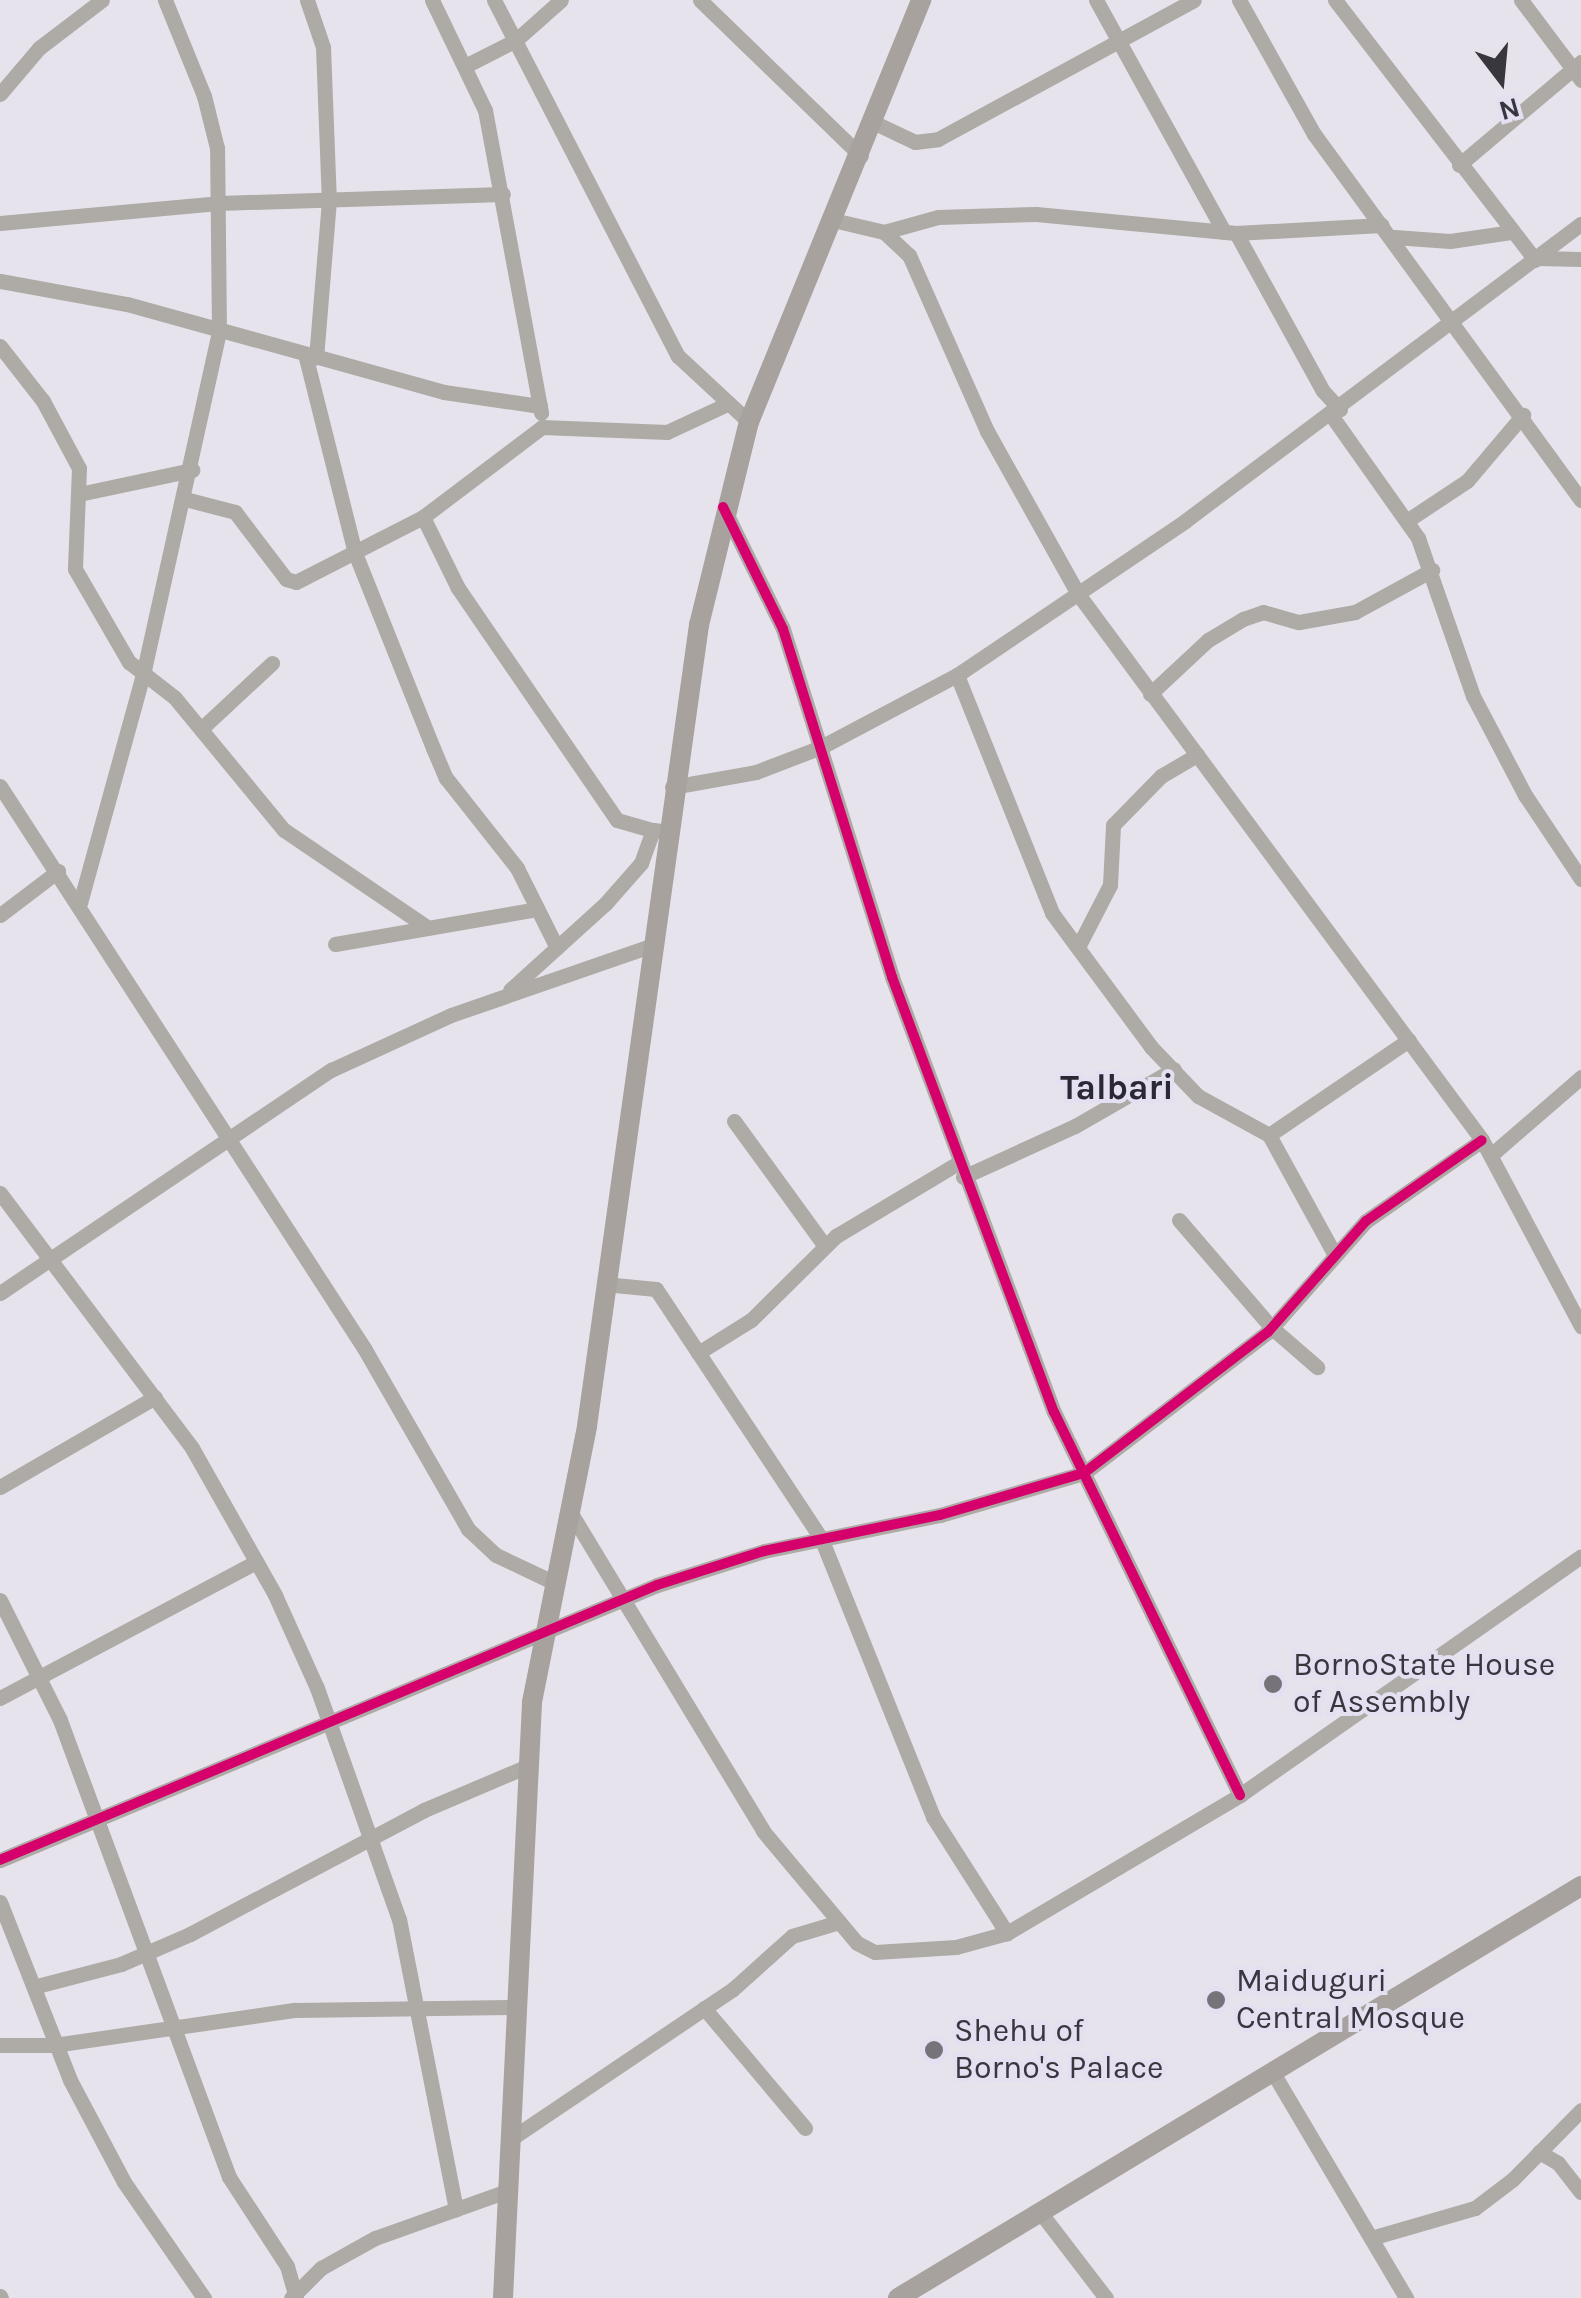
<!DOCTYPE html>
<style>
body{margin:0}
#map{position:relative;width:1581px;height:2298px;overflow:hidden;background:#e6e3ed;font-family:Karla,sans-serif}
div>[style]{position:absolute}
.minor>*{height:15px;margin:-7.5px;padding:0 7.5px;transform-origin:7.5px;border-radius:7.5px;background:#aeaaa5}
.major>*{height:20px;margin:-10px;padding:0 10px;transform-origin:10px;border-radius:10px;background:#a7a29d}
.cycleway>*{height:10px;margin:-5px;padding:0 5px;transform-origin:5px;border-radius:5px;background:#d6006c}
.dots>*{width:28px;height:28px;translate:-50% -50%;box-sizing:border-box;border:5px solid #e4dff1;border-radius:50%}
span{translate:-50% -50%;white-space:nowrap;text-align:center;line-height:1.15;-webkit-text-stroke:8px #e4dff1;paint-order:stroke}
.poi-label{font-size:32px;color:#39373e}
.left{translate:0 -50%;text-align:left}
.neighbourhood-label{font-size:35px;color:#2b2835;font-weight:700}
.north{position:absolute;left:1451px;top:30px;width:100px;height:100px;-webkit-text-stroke:8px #e4dff1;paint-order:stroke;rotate:164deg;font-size:28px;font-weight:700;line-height:40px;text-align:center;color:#39373e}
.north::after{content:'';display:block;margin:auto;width:35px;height:45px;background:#39373e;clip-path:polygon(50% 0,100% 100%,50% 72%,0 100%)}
</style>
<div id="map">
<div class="minor">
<div style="left:307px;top:0;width:50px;rotate:71.2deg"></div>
<div style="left:323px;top:47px;width:153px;rotate:87.8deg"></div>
<div style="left:329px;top:200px;width:158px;rotate:94.7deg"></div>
<div style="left:432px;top:0;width:122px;rotate:64.3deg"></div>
<div style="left:485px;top:110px;width:308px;rotate:79.5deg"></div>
<div style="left:494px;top:0;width:401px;rotate:62.7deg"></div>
<div style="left:678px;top:356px;width:97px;rotate:42.9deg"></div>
<div style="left:700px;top:0;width:224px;rotate:44.1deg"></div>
<div style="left:1096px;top:0;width:265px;rotate:61.1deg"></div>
<div style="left:1239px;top:0;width:154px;rotate:60.8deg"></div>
<div style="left:1314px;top:134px;width:453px;rotate:53.9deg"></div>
<div style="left:1335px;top:0;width:328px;rotate:52.4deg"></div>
<div style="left:1521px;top:0;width:100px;rotate:53.1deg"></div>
<div style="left:467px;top:65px;width:55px;rotate:-27deg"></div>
<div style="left:516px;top:40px;width:60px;rotate:-41.6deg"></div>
<div style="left:0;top:94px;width:60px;rotate:-49.7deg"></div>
<div style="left:39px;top:48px;width:79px;rotate:-37.3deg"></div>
<div style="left:875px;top:123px;width:44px;rotate:25.4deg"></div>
<div style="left:915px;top:142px;width:23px;rotate:-7deg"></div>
<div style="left:938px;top:139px;width:291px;rotate:-28.5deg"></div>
<div style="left:1459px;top:165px;width:160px;rotate:-40.2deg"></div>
<div style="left:833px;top:220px;width:52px;rotate:13.2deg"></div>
<div style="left:884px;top:232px;width:34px;rotate:43deg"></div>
<div style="left:909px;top:255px;width:193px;rotate:66.1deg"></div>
<div style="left:987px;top:431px;width:187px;rotate:60.8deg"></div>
<div style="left:1078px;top:594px;width:679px;rotate:53.5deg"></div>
<div style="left:1482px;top:1140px;width:211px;rotate:62deg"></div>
<div style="left:0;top:223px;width:219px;rotate:-5.2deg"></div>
<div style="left:218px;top:203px;width:285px;rotate:-1.8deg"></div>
<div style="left:884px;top:232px;width:56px;rotate:-15.5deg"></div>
<div style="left:938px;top:217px;width:98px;rotate:-1.8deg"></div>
<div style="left:1036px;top:214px;width:201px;rotate:5.4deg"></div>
<div style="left:1236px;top:233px;width:146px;rotate:-3.1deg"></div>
<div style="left:1236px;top:233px;width:180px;rotate:61.2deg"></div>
<div style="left:1323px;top:391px;width:25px;rotate:47deg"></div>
<div style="left:1394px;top:237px;width:56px;rotate:4.1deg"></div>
<div style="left:1450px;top:241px;width:63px;rotate:-8.3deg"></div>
<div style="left:1538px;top:258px;width:43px;rotate:1.3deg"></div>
<div style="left:0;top:281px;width:129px;rotate:10.3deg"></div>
<div style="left:127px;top:304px;width:329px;rotate:15.5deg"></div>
<div style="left:444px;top:392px;width:97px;rotate:8.3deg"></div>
<div style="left:0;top:346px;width:70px;rotate:52deg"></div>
<div style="left:43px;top:401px;width:76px;rotate:61.8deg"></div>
<div style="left:79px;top:468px;width:101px;rotate:92.3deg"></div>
<div style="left:75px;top:569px;width:108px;rotate:59.9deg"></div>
<div style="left:129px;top:662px;width:58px;rotate:38deg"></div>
<div style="left:175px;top:698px;width:171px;rotate:50.5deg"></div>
<div style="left:284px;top:830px;width:174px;rotate:34.2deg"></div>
<div style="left:305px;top:354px;width:205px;rotate:75.9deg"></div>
<div style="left:355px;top:553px;width:210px;rotate:68.2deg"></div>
<div style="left:433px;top:748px;width:33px;rotate:67deg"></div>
<div style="left:446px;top:778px;width:115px;rotate:51.7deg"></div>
<div style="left:517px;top:868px;width:89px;rotate:63.4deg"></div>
<div style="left:1331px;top:415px;width:151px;rotate:54.7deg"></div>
<div style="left:1418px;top:538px;width:167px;rotate:70.8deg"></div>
<div style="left:1473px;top:696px;width:112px;rotate:62.3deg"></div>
<div style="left:1525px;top:795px;width:101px;rotate:56.3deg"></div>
<div style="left:79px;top:494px;width:116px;rotate:-12deg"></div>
<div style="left:185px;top:499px;width:52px;rotate:14.6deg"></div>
<div style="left:235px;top:512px;width:84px;rotate:52.7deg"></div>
<div style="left:286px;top:579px;width:10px;rotate:17deg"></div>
<div style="left:296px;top:582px;width:143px;rotate:-27.1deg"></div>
<div style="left:423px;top:517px;width:149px;rotate:-37.1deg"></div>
<div style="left:542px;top:427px;width:125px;rotate:2.3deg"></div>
<div style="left:667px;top:432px;width:64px;rotate:-25deg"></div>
<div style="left:725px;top:511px;width:131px;rotate:63.8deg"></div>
<div style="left:783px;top:629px;width:365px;rotate:72.6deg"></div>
<div style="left:892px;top:977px;width:464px;rotate:69.6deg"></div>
<div style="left:1054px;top:1412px;width:426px;rotate:64.1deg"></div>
<div style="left:423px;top:517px;width:79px;rotate:63.8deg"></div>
<div style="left:458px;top:588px;width:281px;rotate:55.6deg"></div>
<div style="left:617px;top:820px;width:37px;rotate:16deg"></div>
<div style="left:1408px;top:520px;width:71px;rotate:-33.5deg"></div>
<div style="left:1467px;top:481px;width:87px;rotate:-49.7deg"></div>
<div style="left:957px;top:675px;width:256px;rotate:68.2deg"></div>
<div style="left:1052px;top:913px;width:167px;rotate:53.5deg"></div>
<div style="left:1151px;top:1047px;width:68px;rotate:46.2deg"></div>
<div style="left:1198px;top:1096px;width:81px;rotate:28.8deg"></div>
<div style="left:1269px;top:1135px;width:135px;rotate:61.2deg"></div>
<div style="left:1150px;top:694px;width:79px;rotate:-43deg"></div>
<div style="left:1208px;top:640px;width:41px;rotate:-31deg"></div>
<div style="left:1243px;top:619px;width:21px;rotate:-19deg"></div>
<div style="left:1263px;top:612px;width:37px;rotate:16deg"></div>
<div style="left:1299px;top:622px;width:57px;rotate:-10.1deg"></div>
<div style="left:1355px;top:612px;width:88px;rotate:-28.6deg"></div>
<div style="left:201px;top:729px;width:97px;rotate:-42.9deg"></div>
<div style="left:0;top:786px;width:670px;rotate:57.07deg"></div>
<div style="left:364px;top:1348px;width:209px;rotate:60.1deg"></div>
<div style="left:468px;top:1529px;width:38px;rotate:43deg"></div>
<div style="left:496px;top:1555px;width:65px;rotate:25.4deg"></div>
<div style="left:672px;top:787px;width:85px;rotate:-10.1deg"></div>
<div style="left:756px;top:772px;width:70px;rotate:-21deg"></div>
<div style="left:821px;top:747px;width:154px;rotate:-27.9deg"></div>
<div style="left:957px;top:675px;width:275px;rotate:-34deg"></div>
<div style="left:1185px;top:521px;width:495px;rotate:-36.9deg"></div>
<div style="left:80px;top:903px;width:242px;rotate:-74.6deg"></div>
<div style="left:144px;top:670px;width:346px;rotate:-77.5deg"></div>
<div style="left:219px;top:332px;width:184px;rotate:-90.6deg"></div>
<div style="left:217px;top:148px;width:54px;rotate:-104deg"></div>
<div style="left:204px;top:96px;width:104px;rotate:-112.1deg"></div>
<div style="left:0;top:915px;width:73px;rotate:-37.2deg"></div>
<div style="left:335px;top:944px;width:205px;rotate:-9.8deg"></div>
<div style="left:1078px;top:947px;width:70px;rotate:-62.7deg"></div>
<div style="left:1110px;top:885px;width:60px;rotate:-87.1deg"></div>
<div style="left:1113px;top:825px;width:69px;rotate:-45.6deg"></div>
<div style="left:1161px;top:776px;width:42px;rotate:-30.3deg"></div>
<div style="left:510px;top:990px;width:128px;rotate:-42.2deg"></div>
<div style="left:605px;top:904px;width:55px;rotate:-48.7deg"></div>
<div style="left:641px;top:863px;width:35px;rotate:-70deg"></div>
<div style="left:653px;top:830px;width:9px;rotate:6deg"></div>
<div style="left:734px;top:1121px;width:153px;rotate:54deg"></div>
<div style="left:1269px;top:1135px;width:169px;rotate:-34.2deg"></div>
<div style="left:1491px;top:1155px;width:119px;rotate:-40.9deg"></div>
<div style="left:963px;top:1177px;width:123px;rotate:-24.5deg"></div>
<div style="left:1075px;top:1126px;width:114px;rotate:-29.9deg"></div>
<div style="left:0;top:1193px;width:319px;rotate:53deg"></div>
<div style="left:192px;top:1448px;width:169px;rotate:60.5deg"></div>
<div style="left:275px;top:1595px;width:102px;rotate:65.7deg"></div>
<div style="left:317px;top:1688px;width:245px;rotate:70.5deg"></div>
<div style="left:399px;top:1919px;width:296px;rotate:78.9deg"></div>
<div style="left:1179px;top:1220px;width:143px;rotate:49.3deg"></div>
<div style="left:1272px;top:1328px;width:60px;rotate:40.9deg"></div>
<div style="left:604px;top:1284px;width:52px;rotate:5.5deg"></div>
<div style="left:656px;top:1289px;width:299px;rotate:56.5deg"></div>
<div style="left:821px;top:1538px;width:301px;rotate:68.1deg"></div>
<div style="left:933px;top:1817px;width:138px;rotate:57.5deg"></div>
<div style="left:0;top:1293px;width:399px;rotate:-34deg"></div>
<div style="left:331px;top:1070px;width:132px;rotate:-24.6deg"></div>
<div style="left:451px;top:1015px;width:214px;rotate:-19.1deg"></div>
<div style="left:698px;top:1353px;width:62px;rotate:-31.9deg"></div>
<div style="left:751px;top:1320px;width:120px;rotate:-44.7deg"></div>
<div style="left:836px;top:1236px;width:142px;rotate:-30.9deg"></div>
<div style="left:0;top:1487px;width:179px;rotate:-30.1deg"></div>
<div style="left:572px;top:1515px;width:369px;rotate:58.8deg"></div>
<div style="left:763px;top:1831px;width:146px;rotate:50deg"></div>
<div style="left:857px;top:1943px;width:20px;rotate:27deg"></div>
<div style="left:875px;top:1952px;width:81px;rotate:-3.5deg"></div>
<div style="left:956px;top:1947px;width:53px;rotate:-15.4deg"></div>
<div style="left:1007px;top:1933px;width:271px;rotate:-30.6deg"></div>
<div style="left:1240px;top:1795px;width:416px;rotate:-35deg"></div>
<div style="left:0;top:1600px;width:134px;rotate:63.4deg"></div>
<div style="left:60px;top:1720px;width:487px;rotate:69.7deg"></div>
<div style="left:229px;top:2177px;width:106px;rotate:56.9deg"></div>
<div style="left:287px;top:2266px;width:33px;rotate:74deg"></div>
<div style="left:0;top:1698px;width:290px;rotate:-28deg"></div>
<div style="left:0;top:1860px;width:712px;rotate:-22.71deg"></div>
<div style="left:657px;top:1585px;width:112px;rotate:-17.6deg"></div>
<div style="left:764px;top:1551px;width:180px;rotate:-11.6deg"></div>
<div style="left:940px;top:1515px;width:150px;rotate:-16.3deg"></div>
<div style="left:1084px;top:1473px;width:232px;rotate:-37.5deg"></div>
<div style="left:1268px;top:1332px;width:148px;rotate:-48.6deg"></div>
<div style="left:1366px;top:1221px;width:141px;rotate:-34.9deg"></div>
<div style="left:0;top:1902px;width:191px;rotate:68.5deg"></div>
<div style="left:70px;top:2080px;width:115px;rotate:62.1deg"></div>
<div style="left:124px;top:2182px;width:141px;rotate:55.4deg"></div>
<div style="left:37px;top:1986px;width:87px;rotate:-14.7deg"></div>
<div style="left:121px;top:1964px;width:75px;rotate:-23.5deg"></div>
<div style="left:190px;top:1934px;width:265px;rotate:-27.9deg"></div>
<div style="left:424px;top:1810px;width:115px;rotate:-23deg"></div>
<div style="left:704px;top:2008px;width:157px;rotate:49.9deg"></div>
<div style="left:0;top:2045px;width:54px"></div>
<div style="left:54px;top:2045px;width:244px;rotate:-8.3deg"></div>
<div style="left:295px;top:2010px;width:224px;rotate:-0.8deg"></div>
<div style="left:1272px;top:2071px;width:264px;rotate:59.4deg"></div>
<div style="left:515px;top:2136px;width:263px;rotate:-34deg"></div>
<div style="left:733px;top:1989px;width:79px;rotate:-41.9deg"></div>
<div style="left:792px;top:1936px;width:49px;rotate:-16.6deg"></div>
<div style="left:1539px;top:2152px;width:22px;rotate:30deg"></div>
<div style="left:1558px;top:2163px;width:37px;rotate:52deg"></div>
<div style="left:1040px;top:2212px;width:108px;rotate:52.5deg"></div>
<div style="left:1371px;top:2238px;width:108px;rotate:-16.1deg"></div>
<div style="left:1475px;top:2208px;width:48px;rotate:-37.3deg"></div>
<div style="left:1513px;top:2179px;width:97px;rotate:-45.4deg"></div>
<div style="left:0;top:2296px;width:2px;rotate:63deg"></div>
<div style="left:291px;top:2298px;width:42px;rotate:-45deg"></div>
<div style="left:321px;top:2268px;width:62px;rotate:-29.1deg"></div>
<div style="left:375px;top:2238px;width:143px;rotate:-19.6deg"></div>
</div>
<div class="major">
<div style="left:503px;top:2298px;width:597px;rotate:-87.21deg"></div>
<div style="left:532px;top:1702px;width:281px;rotate:-78.7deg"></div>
<div style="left:587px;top:1426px;width:809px;rotate:-82.04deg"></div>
<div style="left:699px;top:625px;width:209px;rotate:-76.2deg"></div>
<div style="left:749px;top:422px;width:456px;rotate:-67.8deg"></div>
<div style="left:898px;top:2298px;width:798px;rotate:-31.1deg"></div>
</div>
<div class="cycleway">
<div style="left:723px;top:507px;width:136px;rotate:63.8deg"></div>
<div style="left:783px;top:629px;width:365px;rotate:72.6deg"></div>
<div style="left:892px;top:977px;width:464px;rotate:69.6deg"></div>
<div style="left:1054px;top:1412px;width:426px;rotate:64.1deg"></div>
<div style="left:0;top:1860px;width:712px;rotate:-22.71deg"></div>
<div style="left:657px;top:1585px;width:112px;rotate:-17.6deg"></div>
<div style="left:764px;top:1551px;width:180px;rotate:-11.6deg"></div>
<div style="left:940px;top:1515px;width:150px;rotate:-16.3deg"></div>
<div style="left:1084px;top:1473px;width:232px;rotate:-37.5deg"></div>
<div style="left:1268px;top:1332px;width:148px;rotate:-48.6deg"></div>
<div style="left:1366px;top:1221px;width:141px;rotate:-34.9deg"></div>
</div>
<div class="dots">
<div style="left:1273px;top:1684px;background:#76737b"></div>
<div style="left:1216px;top:2000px;background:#76737b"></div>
<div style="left:934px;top:2050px;background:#76737b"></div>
</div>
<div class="poi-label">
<span class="left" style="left:1293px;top:1684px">BornoState House<br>of Assembly</span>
<span class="left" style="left:1236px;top:2000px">Maiduguri<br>Central Mosque</span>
<span class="left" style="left:954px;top:2050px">Shehu of<br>Borno's Palace</span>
</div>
<div class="neighbourhood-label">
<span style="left:1117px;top:1088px">Talbari</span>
</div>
<div class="north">N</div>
</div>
